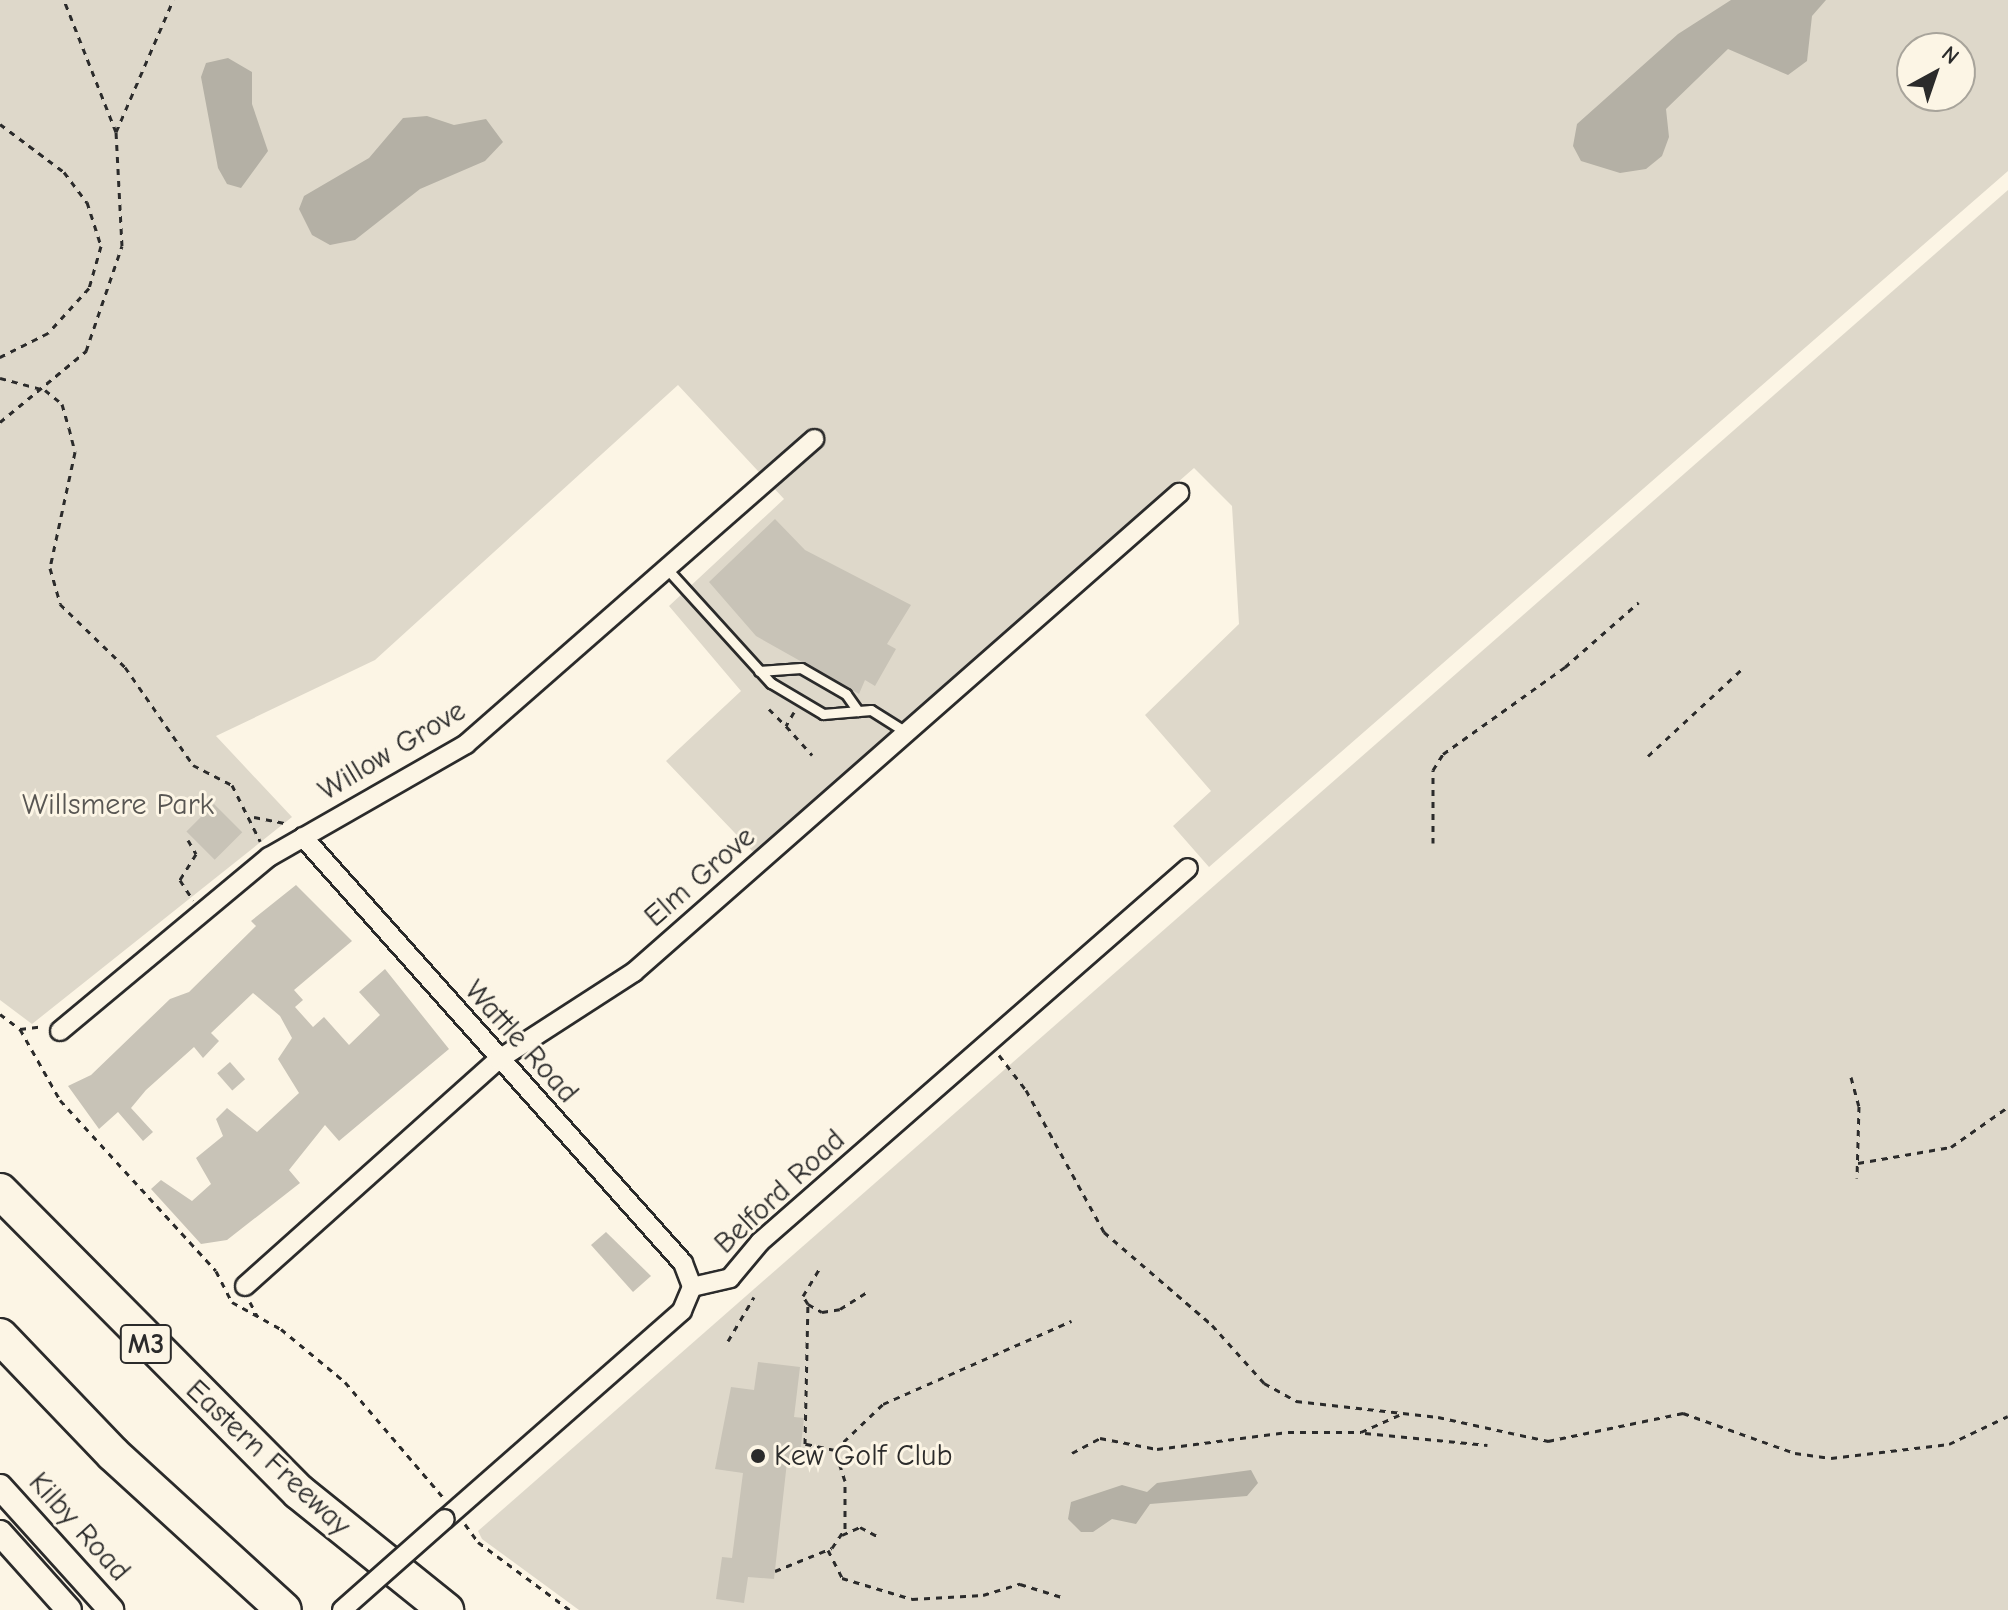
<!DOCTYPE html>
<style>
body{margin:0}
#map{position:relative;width:2008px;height:1610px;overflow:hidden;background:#fcf5e5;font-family:"Comic Neue",sans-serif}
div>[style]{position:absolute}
.green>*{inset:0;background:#ded8ca}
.water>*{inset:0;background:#b4b0a5}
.building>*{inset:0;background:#c8c3b7;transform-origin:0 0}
.path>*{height:3px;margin-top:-1.5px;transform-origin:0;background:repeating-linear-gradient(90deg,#2b2b2b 0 6px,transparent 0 12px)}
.roads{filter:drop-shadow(2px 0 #2b2b2b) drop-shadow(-2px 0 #2b2b2b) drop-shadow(0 2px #2b2b2b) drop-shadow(0 -2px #2b2b2b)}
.service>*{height:9px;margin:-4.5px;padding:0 4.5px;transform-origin:4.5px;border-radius:4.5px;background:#fcf5e5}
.minor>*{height:18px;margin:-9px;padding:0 9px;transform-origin:9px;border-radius:9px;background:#fcf5e5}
.tertiary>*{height:24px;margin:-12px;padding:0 12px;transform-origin:12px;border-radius:12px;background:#fcf5e5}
.motorway>*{height:34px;margin:-17px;padding:0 17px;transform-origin:17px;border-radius:17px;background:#fcf5e5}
.bridges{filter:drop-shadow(2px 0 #2b2b2b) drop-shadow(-2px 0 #2b2b2b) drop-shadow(0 2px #2b2b2b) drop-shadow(0 -2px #2b2b2b)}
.minor-bridge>*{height:18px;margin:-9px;padding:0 9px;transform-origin:9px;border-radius:9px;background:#fcf5e5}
.dots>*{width:22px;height:22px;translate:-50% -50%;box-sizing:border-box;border:4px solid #fcf5e5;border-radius:50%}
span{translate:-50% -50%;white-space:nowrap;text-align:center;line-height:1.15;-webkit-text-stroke:6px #fcf5e5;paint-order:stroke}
.shield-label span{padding:2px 6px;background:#fcf5e5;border:2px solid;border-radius:6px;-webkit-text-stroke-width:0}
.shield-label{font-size:28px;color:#2b2b2b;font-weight:700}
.street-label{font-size:30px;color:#2b2b2b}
.park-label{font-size:30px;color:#585653}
.poi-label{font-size:30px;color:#2b2b2b}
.left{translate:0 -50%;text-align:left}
.north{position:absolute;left:1896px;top:32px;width:80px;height:80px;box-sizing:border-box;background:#fcf5e5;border:2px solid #a8a49b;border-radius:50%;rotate:40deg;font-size:22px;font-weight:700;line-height:32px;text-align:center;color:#2b2b2b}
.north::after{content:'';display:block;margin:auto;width:28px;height:36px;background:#2b2b2b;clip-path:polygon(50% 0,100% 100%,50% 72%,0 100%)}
</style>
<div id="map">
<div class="green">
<div style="clip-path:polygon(evenodd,0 0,2008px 0,2008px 171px,1209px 867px,1173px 826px,1211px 791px,1145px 715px,1239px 624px,1232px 506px,1194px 468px,755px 854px,666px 761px,741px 691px,669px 606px,784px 499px,678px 385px,375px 660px,216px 736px,292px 817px,32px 1024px,0 1000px,0 0,1912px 48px,1960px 48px,1960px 96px,1912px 96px,1912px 48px)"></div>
<div style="clip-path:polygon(2008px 190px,2008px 1610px,579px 1610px,482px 1539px,478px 1531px)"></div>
</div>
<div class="water">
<div style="clip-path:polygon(1731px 0,1826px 0,1812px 16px,1807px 61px,1788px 75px,1728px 49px,1666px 109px,1669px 137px,1662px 156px,1646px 169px,1620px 173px,1581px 161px,1573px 146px,1577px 124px,1678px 34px)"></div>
<div style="clip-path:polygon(228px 58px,252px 72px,252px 104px,268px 151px,241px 188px,227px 184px,218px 168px,201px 77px,206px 63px)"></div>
<div style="clip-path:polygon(427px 116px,454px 125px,486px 119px,503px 142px,485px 161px,420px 189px,355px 240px,330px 245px,312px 235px,299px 209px,304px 196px,369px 158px,403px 118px)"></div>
<div style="clip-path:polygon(1251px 1470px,1258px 1483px,1247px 1496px,1150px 1504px,1136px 1524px,1112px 1519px,1093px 1532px,1081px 1532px,1068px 1519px,1071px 1502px,1122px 1485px,1147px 1492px,1157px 1483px)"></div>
</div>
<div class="building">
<div style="clip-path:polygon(775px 519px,805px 550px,911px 605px,887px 644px,896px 649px,875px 686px,865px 680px,859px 694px,756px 636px,709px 582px)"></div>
<div style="left:214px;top:804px;width:40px;height:39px;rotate:45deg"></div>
<div style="clip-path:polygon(296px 885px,352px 941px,294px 990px,303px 1000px,295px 1007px,313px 1027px,324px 1017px,349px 1045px,380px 1015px,359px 992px,385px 969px,449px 1049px,339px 1141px,325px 1125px,289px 1170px,300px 1183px,227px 1240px,201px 1244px,151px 1189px,161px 1180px,192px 1201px,211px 1184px,196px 1158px,223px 1136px,216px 1119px,227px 1108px,257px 1132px,299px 1093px,278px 1059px,292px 1038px,280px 1016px,253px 993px,211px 1033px,219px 1041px,203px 1058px,194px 1047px,146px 1090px,131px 1108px,153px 1132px,143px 1141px,118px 1112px,99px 1129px,68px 1086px,91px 1075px,170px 999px,189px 992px,256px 926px,251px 921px)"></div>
<div style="left:230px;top:1062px;width:23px;height:17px;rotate:49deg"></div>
<div style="clip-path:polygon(606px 1232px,651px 1276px,633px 1292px,591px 1245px)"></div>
<div style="clip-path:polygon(758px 1362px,800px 1367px,794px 1417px,804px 1418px,799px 1463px,787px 1462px,774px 1579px,748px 1577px,744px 1603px,716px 1599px,722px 1557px,732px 1558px,743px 1473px,715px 1469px,731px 1387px,754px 1390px)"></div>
</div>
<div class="path">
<div style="left:0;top:124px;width:80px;rotate:36.9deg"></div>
<div style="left:64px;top:172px;width:38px;rotate:53deg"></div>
<div style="left:87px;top:202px;width:46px;rotate:72.3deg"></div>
<div style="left:101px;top:246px;width:44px;rotate:105.9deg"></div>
<div style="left:89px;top:288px;width:61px;rotate:132.3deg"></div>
<div style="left:48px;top:333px;width:54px;rotate:153.4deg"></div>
<div style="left:116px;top:132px;width:144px;rotate:-66.6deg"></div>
<div style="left:0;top:378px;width:47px;rotate:14.9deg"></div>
<div style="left:45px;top:390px;width:22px;rotate:39deg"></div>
<div style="left:62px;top:404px;width:25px;rotate:74deg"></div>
<div style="left:69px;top:428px;width:25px;rotate:76deg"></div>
<div style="left:75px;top:452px;width:119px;rotate:102.2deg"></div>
<div style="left:50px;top:568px;width:37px;rotate:74deg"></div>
<div style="left:60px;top:604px;width:91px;rotate:44.1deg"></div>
<div style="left:125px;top:667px;width:119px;rotate:55.2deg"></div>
<div style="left:193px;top:765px;width:44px;rotate:27.1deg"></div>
<div style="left:232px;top:785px;width:63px;rotate:63.4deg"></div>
<div style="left:0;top:422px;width:112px;rotate:-39.5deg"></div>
<div style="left:86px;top:351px;width:111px;rotate:-71.1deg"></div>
<div style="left:122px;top:246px;width:114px;rotate:-93deg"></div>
<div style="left:116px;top:132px;width:142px;rotate:-111.5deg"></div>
<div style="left:769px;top:709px;width:24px;rotate:45deg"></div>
<div style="left:794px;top:712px;width:16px;rotate:120deg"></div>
<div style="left:786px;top:726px;width:39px;rotate:48deg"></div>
<div style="left:1648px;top:756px;width:129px;rotate:-42.8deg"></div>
<div style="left:254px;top:817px;width:31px;rotate:11deg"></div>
<div style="left:188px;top:840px;width:16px;rotate:60deg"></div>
<div style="left:196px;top:854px;width:31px;rotate:122deg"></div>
<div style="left:180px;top:880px;width:24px;rotate:57deg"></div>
<div style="left:1433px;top:843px;width:73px;rotate:-90deg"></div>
<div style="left:1433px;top:770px;width:19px;rotate:-58deg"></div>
<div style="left:1443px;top:754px;width:150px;rotate:-35.5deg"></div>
<div style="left:1565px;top:667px;width:98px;rotate:-41.3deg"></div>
<div style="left:0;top:1014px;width:25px;rotate:37deg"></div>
<div style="left:20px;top:1029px;width:81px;rotate:60.6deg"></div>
<div style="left:60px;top:1100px;width:231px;rotate:47.6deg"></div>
<div style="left:216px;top:1271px;width:35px;rotate:63deg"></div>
<div style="left:232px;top:1302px;width:56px;rotate:28.9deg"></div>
<div style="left:281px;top:1329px;width:83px;rotate:39.6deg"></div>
<div style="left:345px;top:1382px;width:151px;rotate:49.6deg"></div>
<div style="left:20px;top:1029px;width:23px;rotate:-7deg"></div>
<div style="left:999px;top:1055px;width:44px;rotate:52.4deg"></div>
<div style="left:1026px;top:1090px;width:162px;rotate:61.2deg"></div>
<div style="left:1104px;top:1232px;width:143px;rotate:40.7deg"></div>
<div style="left:1212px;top:1325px;width:78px;rotate:48.1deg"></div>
<div style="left:1264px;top:1383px;width:37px;rotate:29deg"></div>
<div style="left:1296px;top:1401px;width:143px;rotate:6.4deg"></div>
<div style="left:1438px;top:1417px;width:113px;rotate:12.3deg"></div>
<div style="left:1548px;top:1441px;width:138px;rotate:-11.7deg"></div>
<div style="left:1683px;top:1413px;width:119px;rotate:19.7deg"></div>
<div style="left:1795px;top:1453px;width:36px;rotate:8deg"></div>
<div style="left:1831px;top:1458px;width:119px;rotate:-6.8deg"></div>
<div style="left:1949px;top:1444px;width:65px;rotate:-25.4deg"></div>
<div style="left:1851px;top:1077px;width:30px;rotate:75deg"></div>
<div style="left:1859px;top:1106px;width:72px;rotate:91.6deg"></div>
<div style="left:1858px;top:1163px;width:94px;rotate:-9.8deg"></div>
<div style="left:1951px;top:1147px;width:70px;rotate:-35.1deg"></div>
<div style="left:250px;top:1302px;width:16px;rotate:63deg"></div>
<div style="left:808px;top:1304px;width:9px;rotate:-122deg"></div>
<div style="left:803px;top:1296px;width:31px;rotate:-59deg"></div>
<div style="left:728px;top:1341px;width:51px;rotate:-59.4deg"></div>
<div style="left:1365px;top:1433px;width:123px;rotate:5.6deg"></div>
<div style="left:805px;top:1444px;width:140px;rotate:-88.8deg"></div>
<div style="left:808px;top:1304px;width:16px;rotate:30deg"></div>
<div style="left:822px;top:1312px;width:18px;rotate:-9deg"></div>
<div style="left:840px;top:1309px;width:31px;rotate:-32deg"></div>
<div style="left:835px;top:1450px;width:66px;rotate:-43.8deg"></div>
<div style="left:883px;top:1404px;width:206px;rotate:-23.8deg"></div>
<div style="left:1072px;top:1453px;width:32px;rotate:-28deg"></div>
<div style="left:1100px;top:1438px;width:58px;rotate:10.9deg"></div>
<div style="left:1157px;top:1449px;width:132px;rotate:-7.4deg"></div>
<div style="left:1288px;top:1432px;width:73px"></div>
<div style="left:1361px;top:1432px;width:42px;rotate:-24.1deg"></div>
<div style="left:465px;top:1524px;width:22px;rotate:54deg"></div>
<div style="left:478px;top:1542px;width:114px;rotate:36.5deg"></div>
<div style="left:842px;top:1535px;width:20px;rotate:-24deg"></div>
<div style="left:860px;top:1527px;width:19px;rotate:28deg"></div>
<div style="left:828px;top:1550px;width:31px;rotate:63deg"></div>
<div style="left:842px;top:1578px;width:73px;rotate:16.7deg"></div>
<div style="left:912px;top:1599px;width:71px;rotate:-3.2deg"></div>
<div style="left:983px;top:1595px;width:39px;rotate:-17deg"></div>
<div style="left:1020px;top:1584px;width:47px;rotate:17.3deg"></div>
<div style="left:775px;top:1571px;width:61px;rotate:-22deg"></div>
<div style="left:832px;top:1548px;width:23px;rotate:-56deg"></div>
<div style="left:845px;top:1529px;width:48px;rotate:-90deg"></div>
<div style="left:845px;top:1481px;width:33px;rotate:-108deg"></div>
<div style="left:835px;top:1450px;width:35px;rotate:-168deg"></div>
</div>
<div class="roads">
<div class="service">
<div style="left:668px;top:570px;width:153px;rotate:47.7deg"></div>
<div style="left:771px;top:683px;width:61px;rotate:30.8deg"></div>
<div style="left:823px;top:714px;width:48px;rotate:-4.8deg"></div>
<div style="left:871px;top:710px;width:41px;rotate:32.2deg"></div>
<div style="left:759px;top:671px;width:42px;rotate:-4.1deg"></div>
<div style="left:801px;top:668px;width:52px;rotate:30deg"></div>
<div style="left:846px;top:694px;width:21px;rotate:55deg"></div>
</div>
<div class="minor">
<div style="left:303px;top:837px;width:571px;rotate:48.27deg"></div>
<div style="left:683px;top:1263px;width:26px;rotate:69deg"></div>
<div style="left:692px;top:1287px;width:26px;rotate:113deg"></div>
<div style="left:682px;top:1311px;width:315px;rotate:138.7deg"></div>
<div style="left:60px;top:1031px;width:272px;rotate:-39.8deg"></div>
<div style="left:269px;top:857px;width:227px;rotate:-29.8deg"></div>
<div style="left:466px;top:744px;width:463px;rotate:-41.2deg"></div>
<div style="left:245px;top:1286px;width:339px;rotate:-41.8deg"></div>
<div style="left:498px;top:1060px;width:162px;rotate:-32.9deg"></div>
<div style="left:634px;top:972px;width:726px;rotate:-41.31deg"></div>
<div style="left:692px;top:1287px;width:39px;rotate:-13deg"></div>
<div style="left:730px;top:1278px;width:47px;rotate:-50.2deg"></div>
<div style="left:760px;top:1242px;width:568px;rotate:-41.15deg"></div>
</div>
<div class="tertiary">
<div style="left:0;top:1487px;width:166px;rotate:47.9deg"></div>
<div style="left:0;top:1533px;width:103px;rotate:48.1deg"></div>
</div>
<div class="motorway">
<div style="left:0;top:1191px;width:424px;rotate:45.2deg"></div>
<div style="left:299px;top:1492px;width:189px;rotate:38.8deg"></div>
<div style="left:0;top:1336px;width:163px;rotate:46.2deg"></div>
<div style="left:113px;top:1454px;width:231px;rotate:42.4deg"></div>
</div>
</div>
<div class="bridges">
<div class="minor-bridge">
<div style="left:342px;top:1610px;width:137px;rotate:-41.5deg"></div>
</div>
</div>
<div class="dots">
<div style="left:758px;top:1456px;background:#2b2b2b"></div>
</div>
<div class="shield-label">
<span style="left:146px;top:1344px">M3</span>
</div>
<div class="street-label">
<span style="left:392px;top:751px;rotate:-31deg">Willow Grove</span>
<span style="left:700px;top:877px;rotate:-41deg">Elm Grove</span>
<span style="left:521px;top:1042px;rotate:48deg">Wattle Road</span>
<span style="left:780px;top:1192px;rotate:-43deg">Belford Road</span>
<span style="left:268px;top:1458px;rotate:43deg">Eastern Freeway</span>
<span style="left:79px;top:1527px;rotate:48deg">Kilby Road</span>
</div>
<div class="park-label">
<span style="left:118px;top:805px">Willsmere Park</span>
</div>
<div class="poi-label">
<span class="left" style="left:774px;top:1456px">Kew Golf Club</span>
</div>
<div class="north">N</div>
</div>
